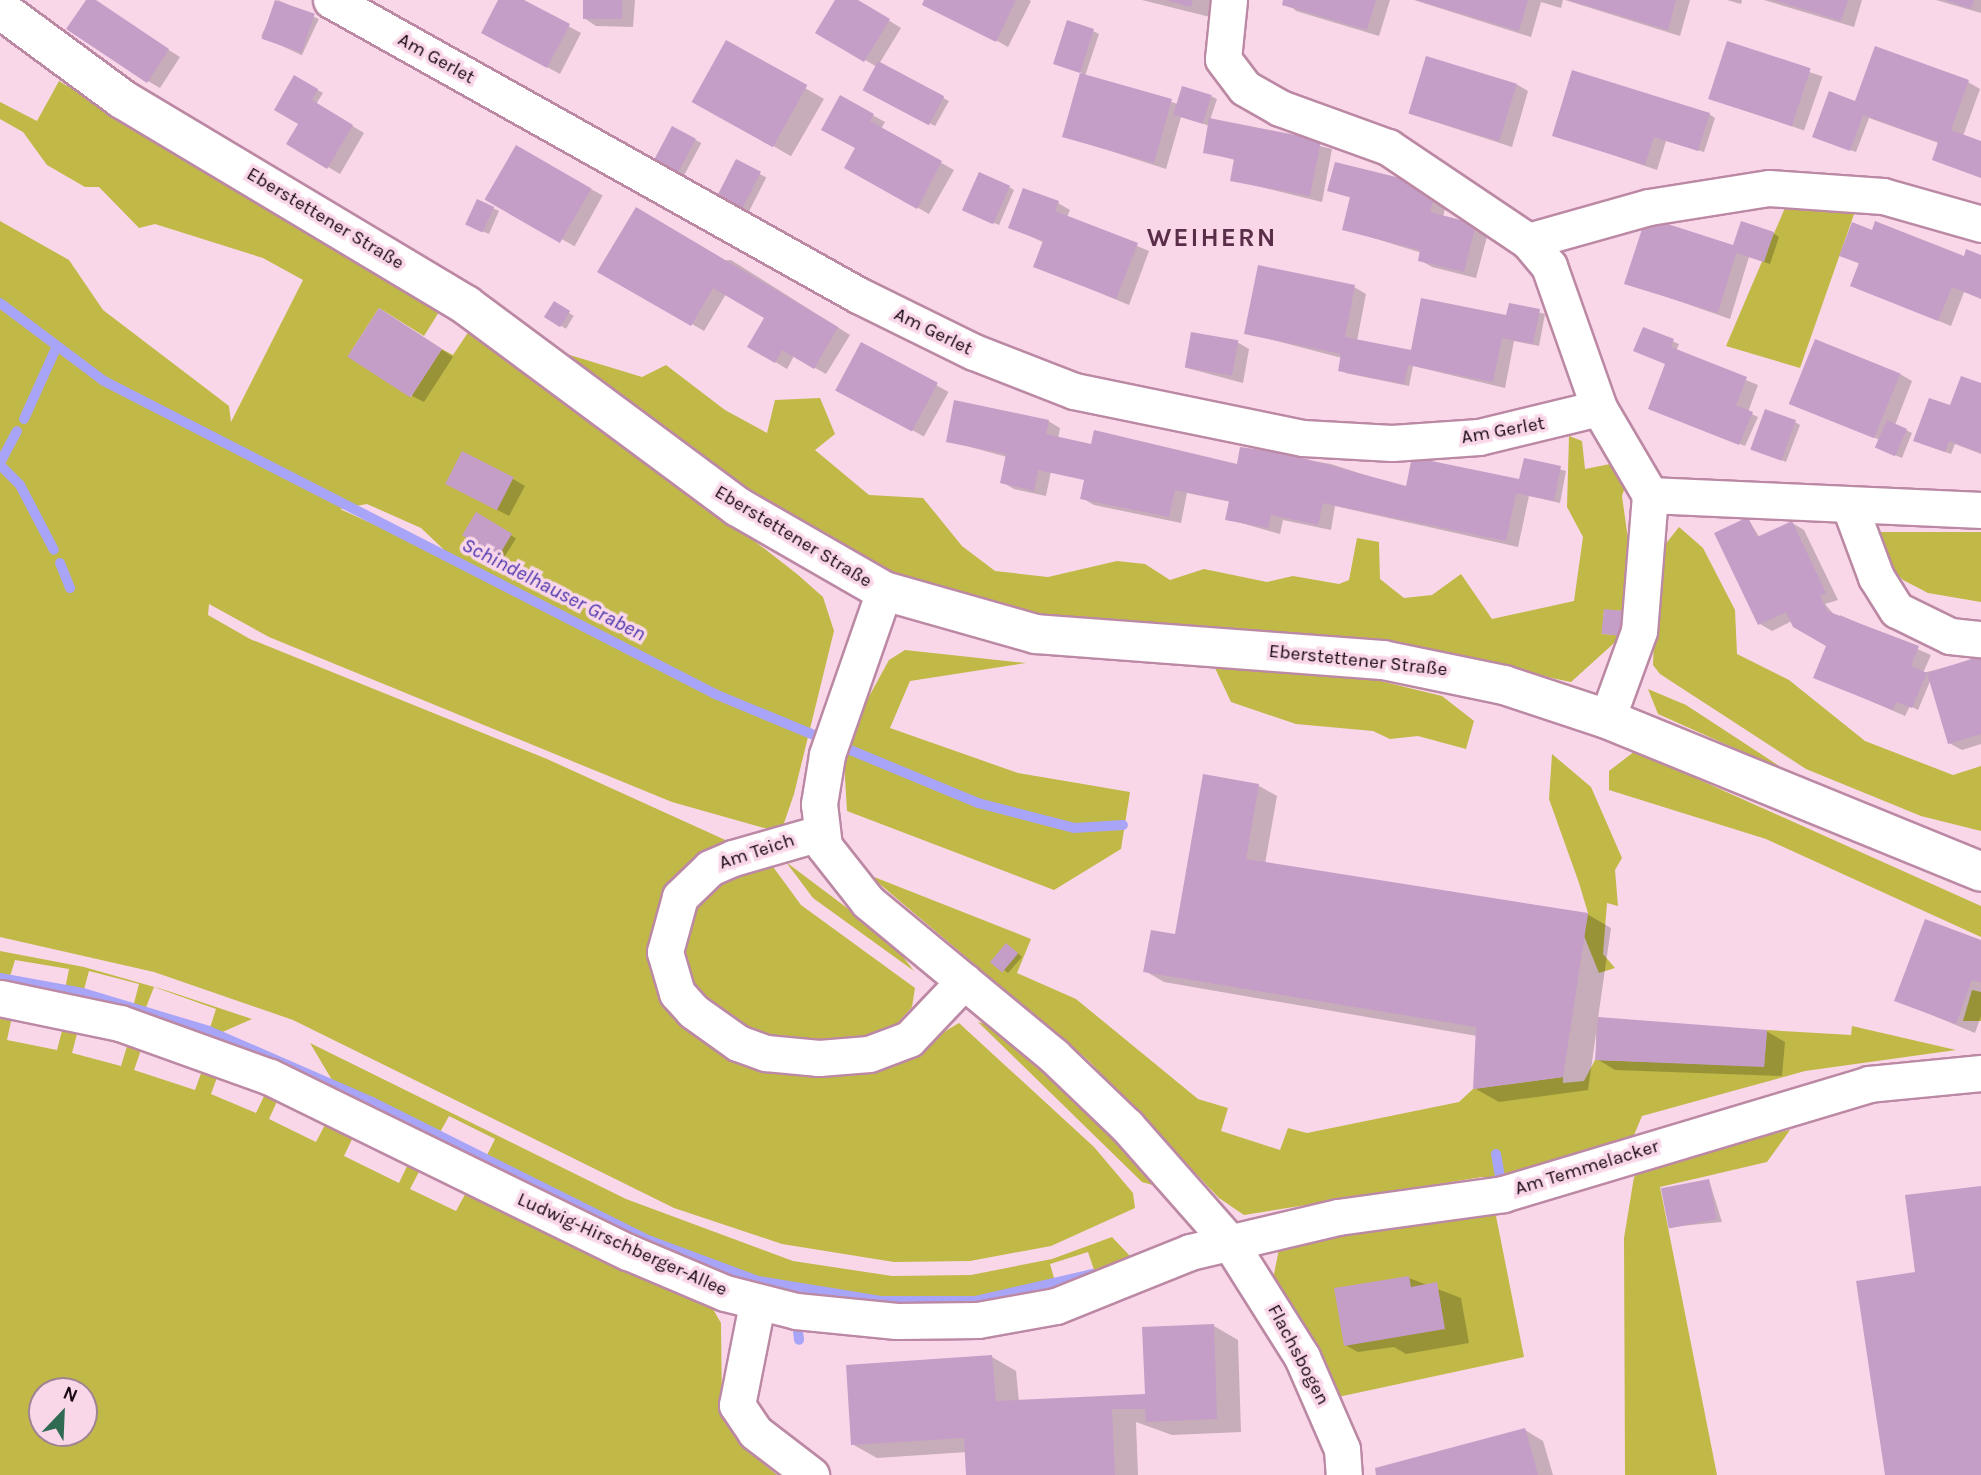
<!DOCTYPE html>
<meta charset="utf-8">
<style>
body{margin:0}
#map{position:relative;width:1981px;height:1475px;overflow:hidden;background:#f9d7e9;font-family:Karla,sans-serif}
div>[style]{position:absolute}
.green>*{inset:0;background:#c0b847}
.shadow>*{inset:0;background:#0003;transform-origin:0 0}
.stream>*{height:10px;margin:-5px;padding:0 5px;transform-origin:5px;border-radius:5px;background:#a8a4f7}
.building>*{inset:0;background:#c59ec7;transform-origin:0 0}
.roads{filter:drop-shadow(2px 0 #bc89a5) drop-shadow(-2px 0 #bc89a5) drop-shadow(0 2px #bc89a5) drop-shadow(0 -2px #bc89a5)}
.minor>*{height:35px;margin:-17.5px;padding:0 17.5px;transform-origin:17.5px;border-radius:17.5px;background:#fff}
.secondary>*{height:38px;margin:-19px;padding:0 19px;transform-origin:19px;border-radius:19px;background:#fff}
span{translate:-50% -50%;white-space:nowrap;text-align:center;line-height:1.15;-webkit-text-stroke:7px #f9d7e9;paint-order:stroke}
.street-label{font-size:19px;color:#190712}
.water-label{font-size:21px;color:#4e37ad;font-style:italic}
.district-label{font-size:26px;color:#5a2e48;font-weight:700;letter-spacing:2px}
.north{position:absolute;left:28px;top:1377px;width:70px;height:70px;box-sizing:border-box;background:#f9d7e9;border:2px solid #9f8493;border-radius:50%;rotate:23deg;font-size:19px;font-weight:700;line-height:28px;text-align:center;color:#190712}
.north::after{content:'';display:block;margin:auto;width:24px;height:32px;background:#306a53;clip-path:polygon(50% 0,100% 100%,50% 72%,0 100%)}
</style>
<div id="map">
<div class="green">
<div style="clip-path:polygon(evenodd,59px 81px,439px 312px,424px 336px,379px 308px,348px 356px,411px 397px,442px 349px,453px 355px,469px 331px,614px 432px,797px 574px,823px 597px,834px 631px,794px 794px,783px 826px,775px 831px,672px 802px,269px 637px,209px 604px,208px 615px,250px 639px,547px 759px,732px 843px,661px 903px,705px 1038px,905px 1055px,959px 1023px,1094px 1147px,1133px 1193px,1135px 1208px,1051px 1246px,970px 1261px,894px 1262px,782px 1244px,674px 1208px,293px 1020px,154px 972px,0 937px,0 221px,69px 260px,103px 310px,229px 406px,231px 422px,303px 280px,263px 258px,155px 224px,139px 228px,99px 187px,85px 187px,47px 165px,23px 132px,0 119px,0 102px,37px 121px,59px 81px,367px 504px,421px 528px,458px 563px,340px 509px,367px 504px)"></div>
<div style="clip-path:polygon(1790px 196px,1859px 200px,1800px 368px,1726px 346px)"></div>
<div style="clip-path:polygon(560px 352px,642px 377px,666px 365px,725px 410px,767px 433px,775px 400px,820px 398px,835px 434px,815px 450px,869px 495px,923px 498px,962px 546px,995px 571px,1048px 577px,1117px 561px,1145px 564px,1170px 580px,1204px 569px,1267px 582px,1293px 576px,1339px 584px,1349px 580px,1357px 538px,1379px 542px,1380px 579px,1404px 598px,1432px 595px,1461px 574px,1492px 619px,1574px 601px,1583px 537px,1567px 507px,1569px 436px,1582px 441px,1585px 469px,1610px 464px,1629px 475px,1622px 496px,1628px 539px,1624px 611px,1604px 610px,1602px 634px,1623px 635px,1571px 682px,1498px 667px,1022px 615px,930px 591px,764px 504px)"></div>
<div style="clip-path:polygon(1679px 527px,1703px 548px,1735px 610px,1737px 654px,1789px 680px,1865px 741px,1953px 775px,1981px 766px,1981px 831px,1921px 816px,1806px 769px,1660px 674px,1653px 665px,1656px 593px,1664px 546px)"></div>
<div style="clip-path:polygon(1877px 532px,1981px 532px,1981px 602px,1928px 593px,1903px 580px,1885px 562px)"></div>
<div style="clip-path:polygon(905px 650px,1026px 663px,910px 681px,890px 728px,1018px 773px,1130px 792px,1121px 849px,1054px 890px,847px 811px,844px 761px,861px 711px,889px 660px)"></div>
<div style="clip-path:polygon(1215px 668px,1368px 678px,1442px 696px,1474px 721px,1466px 749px,1418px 736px,1390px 739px,1373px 731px,1296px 724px,1231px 702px)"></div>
<div style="clip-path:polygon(1648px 689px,1686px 705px,1790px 773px,1658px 714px)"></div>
<div style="clip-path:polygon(1635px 751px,1981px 906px,1981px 937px,1766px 839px,1609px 790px,1609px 771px)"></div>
<div style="clip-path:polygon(1552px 754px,1591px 787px,1622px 858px,1615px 870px,1618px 906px,1607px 903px,1603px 954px,1615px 968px,1599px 973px,1584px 936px,1588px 913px,1579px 883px,1549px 799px)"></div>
<div style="clip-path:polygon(768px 860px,801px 905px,915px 988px,912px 1007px,894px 1027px,864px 1039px,799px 1043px,751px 1031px,693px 990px,681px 953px,688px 907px,704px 890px)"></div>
<div style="clip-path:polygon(786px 862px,891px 941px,914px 971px,813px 898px)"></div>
<div style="clip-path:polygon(869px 875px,1031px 939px,1017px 973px,1076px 999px,1198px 1099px,1228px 1108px,1221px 1131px,1280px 1150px,1288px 1128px,1307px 1133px,1459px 1102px,1473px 1089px,1563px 1077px,1563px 1083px,1584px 1081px,1595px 1060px,1764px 1066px,1767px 1030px,1851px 1035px,1852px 1026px,1956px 1050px,1805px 1071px,1642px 1116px,1634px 1135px,1496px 1181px,1482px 1177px,1244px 1215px,1219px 1198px,1089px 1061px)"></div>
<div style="clip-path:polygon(0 951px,84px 967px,165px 990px,252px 1019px,218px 1034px,209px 1031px,216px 1009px,154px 987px,145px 1010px,133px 1007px,139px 984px,89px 971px,83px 993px,65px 989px,69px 969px,15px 960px,9px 980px,0 978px)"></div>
<div style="clip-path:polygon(1972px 990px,1981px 992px,1981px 1021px,1963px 1021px)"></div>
<div style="clip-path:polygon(evenodd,0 1015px,12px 1017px,7px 1040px,57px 1050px,63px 1027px,78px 1030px,72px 1053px,121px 1066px,128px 1043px,142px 1047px,134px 1070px,195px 1090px,203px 1068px,219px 1072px,211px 1094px,256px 1113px,266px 1092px,279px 1097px,269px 1119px,316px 1142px,327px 1121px,355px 1133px,344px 1156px,399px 1183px,410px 1160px,422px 1166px,410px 1189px,456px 1211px,468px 1189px,710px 1304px,721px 1323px,722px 1413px,744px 1448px,777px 1475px,0 1475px,0 1015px,42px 1391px,84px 1391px,84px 1433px,42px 1433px,42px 1391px)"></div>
<div style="clip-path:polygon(978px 1022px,1005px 1030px,1146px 1168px,1156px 1186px,1142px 1182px)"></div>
<div style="clip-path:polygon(310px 1043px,626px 1199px,793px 1261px,892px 1276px,971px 1275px,1052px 1259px,1112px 1237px,1130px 1256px,1095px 1273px,1088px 1252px,1050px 1264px,1056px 1285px,975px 1301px,882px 1301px,758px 1281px,645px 1239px,485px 1159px,495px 1139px,449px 1116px,438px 1136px,335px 1085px)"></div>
<div style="clip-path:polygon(1790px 1130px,1767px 1162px,1660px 1187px,1717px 1475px,1625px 1475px,1624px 1238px,1634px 1177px,1655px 1157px)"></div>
<div style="clip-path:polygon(1494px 1206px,1524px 1357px,1338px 1397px,1273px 1279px,1279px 1249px)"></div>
</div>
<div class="shadow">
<div style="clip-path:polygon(88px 0,180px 57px,160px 88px,148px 81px)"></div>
<div style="left:278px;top:0;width:45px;height:40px;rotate:25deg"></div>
<div style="clip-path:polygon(500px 0,520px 0,581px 33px,560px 74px,495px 39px)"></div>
<div style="clip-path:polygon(585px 0,635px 0,633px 27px,596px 26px,584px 18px)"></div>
<div style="clip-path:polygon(837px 0,856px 0,901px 28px,879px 64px,949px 101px,935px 126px,866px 89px,877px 67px,818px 32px)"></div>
<div style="clip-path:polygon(926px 0,1029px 0,1031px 1px,1008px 47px)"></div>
<div style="clip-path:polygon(1142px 0,1214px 0,1210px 17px)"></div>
<div style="clip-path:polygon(1285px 0,1390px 0,1379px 36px,1296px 11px)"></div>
<div style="clip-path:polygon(1414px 0,1563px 0,1561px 8px,1541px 2px,1531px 37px)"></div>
<div style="clip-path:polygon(1565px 0,1690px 0,1680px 36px)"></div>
<div style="clip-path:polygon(1727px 0,1742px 0,1741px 4px)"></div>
<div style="clip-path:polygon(1764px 0,1862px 0,1854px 27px)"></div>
<div style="clip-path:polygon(1936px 0,1981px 0,1981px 13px)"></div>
<div style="clip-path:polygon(1093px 31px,1099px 34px,1085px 76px,1178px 104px,1211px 96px,1217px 99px,1210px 120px,1332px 149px,1322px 202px,1232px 180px,1235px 160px,1205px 152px,1210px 126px,1181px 117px,1166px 169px,1064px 136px,1082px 73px,1055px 63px)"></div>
<div style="left:727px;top:43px;width:112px;height:66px;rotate:30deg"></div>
<div style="left:1728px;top:44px;width:100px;height:57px;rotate:19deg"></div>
<div style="clip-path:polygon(295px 77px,323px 93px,316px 104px,364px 133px,340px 174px,288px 144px,300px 123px)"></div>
<div style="clip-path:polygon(1968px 82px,1980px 89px,1963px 136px,1981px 142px,1981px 178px,1944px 145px,1869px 118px,1856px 152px,1819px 139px,1856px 104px)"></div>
<div style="clip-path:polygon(1516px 84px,1528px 91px,1512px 147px,1411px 114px)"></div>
<div style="clip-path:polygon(841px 98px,885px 122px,881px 129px,954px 170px,929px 214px,846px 167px,857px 148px)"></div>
<div style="clip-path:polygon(1709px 114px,1715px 118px,1704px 152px,1666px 141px,1657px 170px,1554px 135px)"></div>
<div style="left:673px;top:128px;width:32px;height:42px;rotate:28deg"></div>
<div style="left:517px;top:148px;width:98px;height:58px;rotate:29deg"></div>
<div style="left:736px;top:162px;width:34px;height:41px;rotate:27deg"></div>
<div style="clip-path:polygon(1009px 187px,1014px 190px,999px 225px,970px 213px)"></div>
<div style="clip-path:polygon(1329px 191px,1448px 196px,1443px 217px,1488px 233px,1476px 278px,1432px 267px,1420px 260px,1422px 253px,1344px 229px,1352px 198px)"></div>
<div style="clip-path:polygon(478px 201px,499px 211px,489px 234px,473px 227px)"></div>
<div style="clip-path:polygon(1058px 203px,1070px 210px,1067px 217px,1149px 251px,1129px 305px,1035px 266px,1045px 243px,1010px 227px)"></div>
<div style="clip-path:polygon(1773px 233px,1779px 237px,1770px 264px,1749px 257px,1730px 319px,1627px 283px)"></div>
<div style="clip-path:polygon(1981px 257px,1981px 298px,1964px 292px,1951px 326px,1852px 285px,1860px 264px,1846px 258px)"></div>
<div style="clip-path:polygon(731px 260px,850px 335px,826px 374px,794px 356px,787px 369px,749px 346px,766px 317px,726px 294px,704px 331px,600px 271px)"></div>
<div style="clip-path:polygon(1354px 287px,1366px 294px,1357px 341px,1412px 353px,1508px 317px,1510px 305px,1545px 314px,1539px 346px,1514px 341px,1505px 388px,1413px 366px,1409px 386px,1345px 373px,1342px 358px,1246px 333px)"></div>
<div style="left:554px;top:304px;width:23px;height:15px;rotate:31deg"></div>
<div style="clip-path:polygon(392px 317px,453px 357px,424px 402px,412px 396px)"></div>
<div style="clip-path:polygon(1644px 329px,1679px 344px,1676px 351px,1758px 385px,1748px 412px,1758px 417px,1745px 446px,1650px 408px,1667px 364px)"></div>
<div style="clip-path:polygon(1237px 342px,1249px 349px,1243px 383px,1187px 368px)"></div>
<div style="left:862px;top:344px;width:99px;height:51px;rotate:29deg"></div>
<div style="clip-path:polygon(1900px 374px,1912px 381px,1895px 425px,1912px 433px,1902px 458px,1883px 450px,1880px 440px,1792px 403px)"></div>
<div style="clip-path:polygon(1981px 385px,1981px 454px,1955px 444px,1951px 454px,1920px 443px)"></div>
<div style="clip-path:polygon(1048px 421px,1060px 428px,1058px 439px,1093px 446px,1095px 432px,1238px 467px,1242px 449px,1331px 464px,1405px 488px,1519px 481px,1525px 460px,1566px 471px,1560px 503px,1529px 496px,1518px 547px,1335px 506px,1331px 530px,1283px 520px,1280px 534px,1227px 519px,1231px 502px,1187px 493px,1181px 523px,1094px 505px,1082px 498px,1093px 480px,1051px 471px,1046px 496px,1014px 489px,1002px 482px,1007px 457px,948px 441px)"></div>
<div style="clip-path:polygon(1795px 422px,1800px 425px,1786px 462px,1756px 450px)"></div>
<div style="clip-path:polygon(513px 479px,525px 486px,509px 516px,459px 490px)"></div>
<div style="left:477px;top:514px;width:46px;height:24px;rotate:32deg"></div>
<div style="clip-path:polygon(1748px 519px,1760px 538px,1792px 523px,1804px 530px,1838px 600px,1825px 604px,1842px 624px,1840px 615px,1931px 655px,1923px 673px,1981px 658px,1981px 744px,1962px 750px,1949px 743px,1931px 679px,1918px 710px,1910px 706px,1905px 716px,1815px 677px,1828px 645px,1792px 621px,1772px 631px,1760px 624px)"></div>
<div style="clip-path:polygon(1204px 776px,1259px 786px,1277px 796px,1265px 864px,1587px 914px,1611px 928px,1598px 1018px,1766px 1031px,1785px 1042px,1782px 1076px,1615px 1070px,1597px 1059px,1596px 1034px,1588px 1090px,1499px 1102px,1474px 1088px,1477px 1036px,1164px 982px,1145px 971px,1176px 936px)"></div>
<div style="clip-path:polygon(1981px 942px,1981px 1016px,1975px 1033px,1896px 1000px)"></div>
<div style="clip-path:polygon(1012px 948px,1022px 957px,1008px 973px,992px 961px)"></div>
<div style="clip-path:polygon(1709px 1180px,1722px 1222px,1670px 1227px)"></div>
<div style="clip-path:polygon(1409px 1278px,1461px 1298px,1469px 1343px,1406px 1354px,1394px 1347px,1358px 1352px,1345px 1345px)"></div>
<div style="clip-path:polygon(1214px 1326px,1238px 1340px,1241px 1432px,1172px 1435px,1136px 1422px,1138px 1475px,968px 1475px,967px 1452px,877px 1458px,852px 1444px,992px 1357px,1016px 1371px,1019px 1402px,1146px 1396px)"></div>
<div style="clip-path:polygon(1525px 1430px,1543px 1441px,1553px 1475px,1378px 1475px)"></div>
</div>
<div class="stream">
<div style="left:0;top:303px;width:130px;rotate:36.9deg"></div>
<div style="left:104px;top:381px;width:687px;rotate:27.12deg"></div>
<div style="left:715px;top:694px;width:285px;rotate:22.5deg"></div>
<div style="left:978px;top:803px;width:99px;rotate:14.6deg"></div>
<div style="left:1074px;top:828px;width:49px;rotate:-3.5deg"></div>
<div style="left:24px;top:419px;width:78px;rotate:-65.7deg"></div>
<div style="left:0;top:463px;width:36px;rotate:-62deg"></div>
<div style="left:0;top:465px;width:28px;rotate:45deg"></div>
<div style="left:20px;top:485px;width:73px;rotate:62.4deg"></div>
<div style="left:60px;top:563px;width:27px;rotate:68deg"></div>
<div style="left:0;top:978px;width:84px;rotate:10.2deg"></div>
<div style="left:83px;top:993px;width:132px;rotate:16.8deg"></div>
<div style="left:209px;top:1031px;width:178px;rotate:23.5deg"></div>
<div style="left:372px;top:1102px;width:305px;rotate:26.6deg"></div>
<div style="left:645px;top:1239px;width:121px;rotate:20.4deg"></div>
<div style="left:758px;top:1281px;width:126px;rotate:9.2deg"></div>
<div style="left:882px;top:1301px;width:93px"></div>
<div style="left:975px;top:1301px;width:121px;rotate:-12.9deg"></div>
<div style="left:1496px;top:1154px;width:35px;rotate:80deg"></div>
<div style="left:796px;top:1315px;width:25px;rotate:83deg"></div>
</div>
<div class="building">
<div style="clip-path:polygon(86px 0,96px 0,169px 49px,147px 83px,66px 29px)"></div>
<div style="left:275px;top:0;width:42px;height:41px;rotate:19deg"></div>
<div style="clip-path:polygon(498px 0,524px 0,570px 24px,547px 68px,481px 33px)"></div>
<div style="left:583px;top:0;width:39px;height:19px"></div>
<div style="clip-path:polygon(835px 0,858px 0,890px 19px,864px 62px,815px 33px)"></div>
<div style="clip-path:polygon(924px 0,1016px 0,996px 42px,922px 5px)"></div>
<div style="clip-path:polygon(1165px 0,1193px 0,1191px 7px)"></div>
<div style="clip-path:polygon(1283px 0,1376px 0,1367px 30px,1282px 5px)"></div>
<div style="clip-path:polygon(1416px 0,1528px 0,1519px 31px)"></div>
<div style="clip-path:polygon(1568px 0,1676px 0,1668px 30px)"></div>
<div style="clip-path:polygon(1773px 0,1848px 0,1841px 21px)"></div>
<div style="clip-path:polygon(1945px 0,1974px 0,1971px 9px)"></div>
<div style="clip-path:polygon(1067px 20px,1094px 29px,1080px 73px,1172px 99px,1154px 163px,1062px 137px,1080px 73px,1053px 64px)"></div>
<div style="left:726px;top:40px;width:93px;height:71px;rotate:29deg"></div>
<div style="left:1727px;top:41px;width:88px;height:61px;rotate:18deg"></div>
<div style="clip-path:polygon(1875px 46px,1969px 80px,1951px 130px,1981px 141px,1981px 178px,1932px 160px,1938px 142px,1863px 115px,1850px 151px,1812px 137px,1829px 91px,1855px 101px)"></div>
<div style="left:1426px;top:56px;width:95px;height:60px;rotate:17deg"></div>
<div style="left:878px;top:61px;width:75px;height:33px;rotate:28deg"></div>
<div style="clip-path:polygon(1572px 70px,1710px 113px,1698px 151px,1654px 137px,1645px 165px,1552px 136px)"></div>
<div style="clip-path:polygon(294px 75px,318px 89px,312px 100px,353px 125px,327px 169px,286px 144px,298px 124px,274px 110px)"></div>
<div style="left:1182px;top:86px;width:31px;height:30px;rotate:17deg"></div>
<div style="clip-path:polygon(840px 95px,874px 114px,870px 121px,942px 161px,917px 209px,844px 168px,855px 148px,821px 130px)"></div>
<div style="clip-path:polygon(1209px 118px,1321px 140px,1310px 196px,1230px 181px,1234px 159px,1203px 153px)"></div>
<div style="left:672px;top:126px;width:27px;height:45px;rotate:28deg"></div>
<div style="left:516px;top:145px;width:87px;height:63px;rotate:30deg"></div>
<div style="left:736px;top:159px;width:28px;height:45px;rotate:27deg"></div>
<div style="clip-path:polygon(1335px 162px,1437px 187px,1430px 212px,1476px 224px,1464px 272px,1418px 261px,1420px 250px,1342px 230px,1350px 197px,1327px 191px)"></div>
<div style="left:979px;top:172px;width:34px;height:42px;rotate:24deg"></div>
<div style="clip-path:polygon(1023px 188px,1059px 201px,1055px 211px,1138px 243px,1116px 299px,1033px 267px,1043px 241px,1008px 228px)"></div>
<div style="left:477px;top:199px;width:19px;height:28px;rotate:25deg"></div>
<div style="clip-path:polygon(636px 207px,838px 327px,814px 369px,782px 350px,775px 363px,747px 347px,764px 318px,713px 288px,691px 326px,597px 272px)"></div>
<div style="clip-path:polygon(1646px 217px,1733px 245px,1741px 221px,1774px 232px,1764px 262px,1736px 253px,1718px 313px,1624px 284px)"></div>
<div style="clip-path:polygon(1875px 221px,1964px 256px,1966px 249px,1981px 255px,1981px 299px,1952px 287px,1938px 321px,1850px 286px,1859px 263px,1839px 256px,1852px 222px,1872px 230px)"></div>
<div style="clip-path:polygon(1258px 265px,1355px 285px,1345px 337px,1411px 350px,1421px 298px,1506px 315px,1509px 303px,1540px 309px,1533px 344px,1502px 338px,1493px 382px,1408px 365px,1404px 384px,1338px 371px,1341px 354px,1244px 334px)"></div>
<div style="left:554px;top:301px;width:19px;height:19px;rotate:32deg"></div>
<div style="left:379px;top:308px;width:75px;height:58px;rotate:33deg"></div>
<div style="clip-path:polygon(1643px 327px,1674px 339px,1671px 347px,1747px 377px,1736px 405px,1753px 412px,1739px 445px,1648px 409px,1665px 364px,1633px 351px)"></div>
<div style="left:1191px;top:332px;width:48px;height:36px;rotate:10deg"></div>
<div style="left:1815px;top:339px;width:92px;height:70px;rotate:22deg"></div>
<div style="left:861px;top:342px;width:87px;height:55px;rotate:28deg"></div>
<div style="clip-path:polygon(1961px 376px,1981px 383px,1981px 453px,1949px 441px,1945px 452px,1913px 441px,1929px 398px,1950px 405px)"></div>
<div style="clip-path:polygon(954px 400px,1049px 420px,1046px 434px,1091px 444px,1094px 430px,1237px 464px,1240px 447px,1284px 453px,1406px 486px,1412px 457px,1519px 479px,1524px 458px,1561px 466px,1554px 501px,1516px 493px,1506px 541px,1323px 503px,1318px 525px,1271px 515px,1268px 528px,1225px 520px,1229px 501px,1175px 490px,1169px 517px,1080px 499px,1084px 480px,1038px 470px,1034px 491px,1000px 483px,1006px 454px,946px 442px)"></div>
<div style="left:1765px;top:409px;width:33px;height:43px;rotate:20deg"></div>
<div style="left:1887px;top:420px;width:22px;height:30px;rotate:24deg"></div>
<div style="left:462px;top:451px;width:58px;height:37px;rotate:27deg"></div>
<div style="left:476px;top:512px;width:42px;height:27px;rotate:31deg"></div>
<div style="clip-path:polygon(1748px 517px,1757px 537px,1792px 521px,1826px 593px,1820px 596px,1827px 611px,1919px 646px,1911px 666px,1927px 673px,1912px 708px,1896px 702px,1893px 710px,1813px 678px,1826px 646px,1793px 627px,1786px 612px,1758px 625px,1714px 533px)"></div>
<div style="left:1604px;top:609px;width:20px;height:25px;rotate:6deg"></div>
<div style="clip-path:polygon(1981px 656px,1981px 734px,1948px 744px,1927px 673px)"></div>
<div style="clip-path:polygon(1203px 774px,1259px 784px,1246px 859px,1588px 913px,1563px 1077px,1473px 1089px,1476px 1027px,1143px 972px,1151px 930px,1175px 934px)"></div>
<div style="clip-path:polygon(1925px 919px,1981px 940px,1981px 983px,1972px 980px,1956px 1024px,1894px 1001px)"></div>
<div style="left:1006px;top:943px;width:16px;height:25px;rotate:40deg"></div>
<div style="clip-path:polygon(1598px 1017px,1767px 1030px,1764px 1067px,1595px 1060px)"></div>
<div style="left:1709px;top:1179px;width:41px;height:49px;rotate:79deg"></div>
<div style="clip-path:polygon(1981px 1186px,1981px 1475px,1885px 1475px,1856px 1281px,1915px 1272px,1905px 1195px)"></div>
<div style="clip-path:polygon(1409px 1276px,1411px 1287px,1437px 1282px,1445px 1329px,1344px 1346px,1334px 1288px)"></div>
<div style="clip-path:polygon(1214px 1324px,1217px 1419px,1146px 1422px,1145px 1409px,1112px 1409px,1115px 1475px,966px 1475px,964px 1438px,851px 1445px,846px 1365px,992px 1355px,996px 1401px,1145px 1394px,1142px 1327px)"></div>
<div style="clip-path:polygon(1525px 1428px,1538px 1475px,1376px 1475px,1375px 1468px)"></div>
</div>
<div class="roads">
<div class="minor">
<div style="left:331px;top:0;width:604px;rotate:29.24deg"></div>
<div style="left:858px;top:295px;width:129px;rotate:26.2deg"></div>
<div style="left:974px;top:352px;width:107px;rotate:21.3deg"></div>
<div style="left:1074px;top:391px;width:234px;rotate:11.6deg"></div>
<div style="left:1303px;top:438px;width:89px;rotate:3.2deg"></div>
<div style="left:1392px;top:443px;width:87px;rotate:-3.9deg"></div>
<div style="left:1479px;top:437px;width:123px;rotate:-13.6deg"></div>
<div style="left:1229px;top:0;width:59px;rotate:95.8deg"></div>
<div style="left:1223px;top:59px;width:36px;rotate:53deg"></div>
<div style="left:1245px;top:88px;width:40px;rotate:29.7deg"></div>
<div style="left:1280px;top:108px;width:115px;rotate:19.9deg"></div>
<div style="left:1388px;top:147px;width:169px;rotate:33.9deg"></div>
<div style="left:1528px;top:241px;width:33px;rotate:50deg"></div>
<div style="left:1549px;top:266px;width:151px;rotate:70.6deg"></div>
<div style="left:1599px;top:408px;width:101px;rotate:59.6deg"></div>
<div style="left:1650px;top:495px;width:136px;rotate:94.6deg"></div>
<div style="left:1639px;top:631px;width:94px;rotate:110deg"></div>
<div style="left:1528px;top:241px;width:126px;rotate:-15.7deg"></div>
<div style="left:1649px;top:207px;width:121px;rotate:-9deg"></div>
<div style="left:1769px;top:188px;width:114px;rotate:4deg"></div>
<div style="left:1883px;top:196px;width:102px;rotate:15.9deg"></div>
<div style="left:1650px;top:495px;width:331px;rotate:2.6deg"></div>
<div style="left:1850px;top:507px;width:75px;rotate:69.6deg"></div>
<div style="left:1876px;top:577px;width:39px;rotate:58deg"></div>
<div style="left:1897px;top:610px;width:59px;rotate:26.1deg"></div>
<div style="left:1950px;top:636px;width:31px;rotate:6deg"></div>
<div style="left:884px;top:591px;width:174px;rotate:109.2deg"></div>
<div style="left:827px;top:755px;width:50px;rotate:99.3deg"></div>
<div style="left:819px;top:804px;width:42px;rotate:83.2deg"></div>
<div style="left:824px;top:846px;width:71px;rotate:51.8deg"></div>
<div style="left:868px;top:902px;width:241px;rotate:39.6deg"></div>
<div style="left:1054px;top:1056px;width:101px;rotate:43.8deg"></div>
<div style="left:1127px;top:1126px;width:156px;rotate:48.6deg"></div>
<div style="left:1230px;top:1243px;width:135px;rotate:57.7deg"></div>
<div style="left:1302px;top:1357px;width:100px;rotate:66.5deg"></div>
<div style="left:1342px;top:1449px;width:26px;rotate:86deg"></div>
<div style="left:820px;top:833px;width:91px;rotate:164deg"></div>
<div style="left:733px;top:858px;width:25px;rotate:157deg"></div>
<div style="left:710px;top:868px;width:42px;rotate:136deg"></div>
<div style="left:680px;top:897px;width:57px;rotate:105.3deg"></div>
<div style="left:665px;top:952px;width:43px;rotate:73.7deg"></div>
<div style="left:677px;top:993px;width:24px;rotate:48deg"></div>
<div style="left:693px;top:1011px;width:55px;rotate:35.4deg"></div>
<div style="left:738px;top:1043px;width:30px;rotate:20deg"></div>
<div style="left:766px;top:1053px;width:53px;rotate:5.4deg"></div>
<div style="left:819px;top:1058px;width:50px;rotate:-4.6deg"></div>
<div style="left:869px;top:1054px;width:43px;rotate:-20.6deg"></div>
<div style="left:909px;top:1039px;width:80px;rotate:-46.5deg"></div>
<div style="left:0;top:998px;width:123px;rotate:11.8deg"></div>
<div style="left:120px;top:1023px;width:159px;rotate:19.8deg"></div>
<div style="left:270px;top:1077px;width:398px;rotate:26.1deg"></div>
<div style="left:628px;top:1252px;width:105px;rotate:22.9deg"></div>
<div style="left:725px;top:1293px;width:73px;rotate:14.2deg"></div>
<div style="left:796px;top:1311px;width:101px;rotate:5.7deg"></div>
<div style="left:897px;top:1321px;width:81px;rotate:-0.7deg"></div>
<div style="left:978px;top:1320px;width:79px;rotate:-10.2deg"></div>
<div style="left:1056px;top:1306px;width:144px;rotate:-21.9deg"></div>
<div style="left:1190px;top:1252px;width:152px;rotate:-13.3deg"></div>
<div style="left:1338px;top:1217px;width:167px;rotate:-7.9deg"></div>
<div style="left:1503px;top:1194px;width:382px;rotate:-16.7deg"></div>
<div style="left:1869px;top:1084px;width:113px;rotate:-5.6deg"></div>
<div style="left:757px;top:1304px;width:103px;rotate:101.2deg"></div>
<div style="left:737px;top:1405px;width:32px;rotate:56deg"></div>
<div style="left:755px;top:1432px;width:71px;rotate:37.5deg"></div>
</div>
<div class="secondary">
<div style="left:0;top:9px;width:152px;rotate:36.4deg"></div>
<div style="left:122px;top:99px;width:401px;rotate:30.9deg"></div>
<div style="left:466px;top:305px;width:339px;rotate:36.6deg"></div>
<div style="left:738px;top:507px;width:168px;rotate:29.9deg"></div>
<div style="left:884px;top:591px;width:158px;rotate:15.8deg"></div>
<div style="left:1036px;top:634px;width:348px;rotate:4.3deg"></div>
<div style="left:1383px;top:660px;width:124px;rotate:11.7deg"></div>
<div style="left:1504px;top:685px;width:108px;rotate:18.3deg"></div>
<div style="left:1607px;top:719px;width:404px;rotate:22.2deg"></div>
</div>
</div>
<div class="street-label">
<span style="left:436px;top:59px;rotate:29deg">Am Gerlet</span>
<span style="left:325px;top:219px;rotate:31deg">Eberstettener Straße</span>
<span style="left:933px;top:332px;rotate:26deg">Am Gerlet</span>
<span style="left:1503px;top:431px;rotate:-10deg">Am Gerlet</span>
<span style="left:793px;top:537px;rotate:31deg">Eberstettener Straße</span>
<span style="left:1358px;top:661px;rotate:6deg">Eberstettener Straße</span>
<span style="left:757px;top:852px;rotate:-18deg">Am Teich</span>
<span style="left:1587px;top:1168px;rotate:-17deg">Am Temmelacker</span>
<span style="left:622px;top:1245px;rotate:24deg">Ludwig-Hirschberger-Allee</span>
<span style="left:1298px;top:1355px;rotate:62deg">Flachsbogen</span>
</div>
<div class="water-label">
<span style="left:554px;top:589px;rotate:27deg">Schindelhauser Graben</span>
</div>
<div class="district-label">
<span style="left:1212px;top:238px">WEIHERN</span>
</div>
<div class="north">N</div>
</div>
